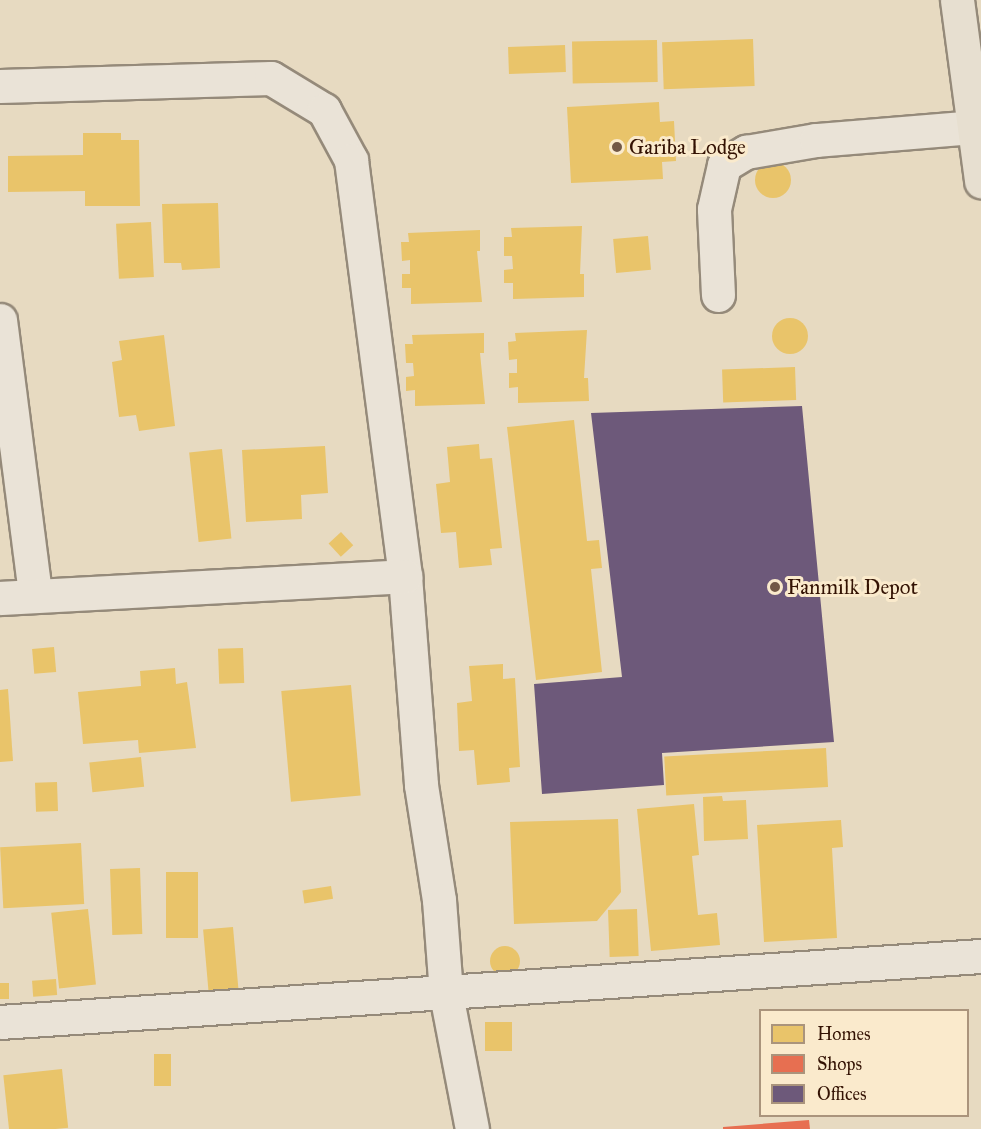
<!DOCTYPE html>
<style>
body{margin:0}
#map{position:relative;width:981px;height:1129px;overflow:hidden;background:#e7dac1;font-family:"IM FELL Great Primer",serif}
div>[style]{position:absolute}
.homes>*{inset:0;background:#e9c46a;transform-origin:0 0}
.round{border-radius:50%}
.shops>*{inset:0;background:#e76f51}
.offices>*{inset:0;background:#6d597a}
.roads{filter:drop-shadow(2px 0 #958a7a) drop-shadow(-2px 0 #958a7a) drop-shadow(0 2px #958a7a) drop-shadow(0 -2px #958a7a)}
.minor>*{height:33px;margin:-16.5px;padding:0 16.5px;transform-origin:16.5px;border-radius:16.5px;background:#eae3d7}
.highway>*{height:33px;margin:-16.5px;padding:0 16.5px;transform-origin:16.5px;border-radius:16.5px;background:#e7dfd0}
.dots>*{width:16px;height:16px;translate:-50% -50%;box-sizing:border-box;border:3px solid #faeacc;border-radius:50%}
span{translate:-50% -50%;white-space:nowrap;text-align:center;line-height:1.15;-webkit-text-stroke:6px #faeacc;paint-order:stroke}
.poi-label{font-size:21px;color:#331203}
.left{translate:0 -50%;text-align:left}
.legend{position:absolute;left:759px;top:1009px;width:210px;height:108px;box-sizing:border-box;background:#faeacc;border:2px solid #aa947c;margin:0;padding:8px 10px;list-style:none;font-size:18px;color:#331203}
.legend li{display:flex;align-items:center;gap:12px;height:30px}
.legend b{width:30px;border:2px solid #aa947c}
</style>
<div id="map">
<div class="homes">
<div style="left:753px;top:39px;width:47px;height:91px;rotate:88deg"></div>
<div style="left:657px;top:40px;width:42px;height:85px;rotate:89deg"></div>
<div style="left:565px;top:45px;width:27px;height:57px;rotate:88deg"></div>
<div style="clip-path:polygon(659px 102px,660px 122px,674px 121px,676px 161px,662px 162px,663px 179px,571px 183px,567px 107px)"></div>
<div style="clip-path:polygon(83px 133px,121px 133px,121px 140px,139px 140px,140px 206px,85px 206px,85px 191px,8px 192px,8px 156px,83px 155px)"></div>
<div class="round" style="left:755px;top:162px;width:36px;height:36px"></div>
<div style="clip-path:polygon(218px 203px,220px 268px,182px 270px,181px 263px,164px 263px,162px 204px)"></div>
<div style="left:151px;top:222px;width:55px;height:35px;rotate:87deg"></div>
<div style="clip-path:polygon(582px 226px,580px 274px,584px 274px,584px 297px,513px 299px,513px 283px,504px 283px,504px 270px,513px 269px,512px 256px,504px 256px,504px 237px,512px 237px,511px 228px)"></div>
<div style="clip-path:polygon(480px 230px,480px 251px,477px 251px,482px 302px,411px 304px,411px 288px,402px 288px,402px 274px,410px 274px,410px 260px,402px 261px,401px 242px,409px 242px,408px 233px)"></div>
<div style="left:648px;top:236px;width:34px;height:35px;rotate:85deg"></div>
<div class="round" style="left:772px;top:318px;width:36px;height:36px"></div>
<div style="clip-path:polygon(587px 330px,584px 378px,588px 378px,589px 401px,518px 403px,518px 387px,509px 388px,509px 373px,517px 373px,517px 359px,509px 360px,508px 342px,516px 341px,515px 333px)"></div>
<div style="clip-path:polygon(484px 333px,484px 353px,480px 353px,485px 404px,415px 406px,415px 390px,406px 391px,406px 377px,414px 376px,413px 363px,406px 363px,405px 344px,413px 344px,412px 335px)"></div>
<div style="clip-path:polygon(164px 335px,175px 426px,139px 431px,136px 415px,119px 417px,112px 362px,122px 360px,119px 341px)"></div>
<div style="left:795px;top:367px;width:33px;height:73px;rotate:88deg"></div>
<div style="clip-path:polygon(574px 420px,587px 541px,599px 540px,602px 568px,591px 569px,602px 672px,536px 680px,507px 427px)"></div>
<div style="clip-path:polygon(479px 444px,480px 459px,492px 458px,502px 548px,490px 549px,492px 565px,459px 568px,456px 532px,441px 533px,436px 484px,450px 482px,447px 447px)"></div>
<div style="clip-path:polygon(325px 446px,328px 493px,301px 495px,302px 519px,246px 522px,242px 450px)"></div>
<div style="left:222px;top:449px;width:90px;height:33px;rotate:84deg"></div>
<div style="left:341px;top:532px;width:18px;height:17px;rotate:47deg"></div>
<div style="left:54px;top:647px;width:25px;height:22px;rotate:85deg"></div>
<div style="left:243px;top:648px;width:35px;height:25px;rotate:88deg"></div>
<div style="clip-path:polygon(503px 664px,503px 679px,515px 678px,520px 767px,509px 768px,510px 782px,477px 785px,474px 750px,459px 751px,457px 703px,472px 701px,469px 666px)"></div>
<div style="clip-path:polygon(175px 668px,176px 684px,187px 682px,196px 748px,139px 753px,138px 740px,83px 744px,78px 692px,141px 686px,140px 671px)"></div>
<div style="left:351px;top:685px;width:111px;height:70px;rotate:85deg"></div>
<div style="clip-path:polygon(8px 689px,13px 761px,0 762px,0 690px)"></div>
<div style="left:826px;top:748px;width:39px;height:162px;rotate:87deg"></div>
<div style="left:141px;top:757px;width:30px;height:52px;rotate:84deg"></div>
<div style="left:57px;top:782px;width:29px;height:22px;rotate:88deg"></div>
<div style="clip-path:polygon(722px 796px,723px 801px,746px 800px,748px 839px,704px 841px,703px 797px)"></div>
<div style="clip-path:polygon(694px 804px,699px 855px,692px 856px,698px 915px,717px 913px,720px 945px,651px 951px,637px 809px)"></div>
<div style="clip-path:polygon(618px 819px,621px 892px,597px 921px,514px 924px,510px 822px)"></div>
<div style="clip-path:polygon(841px 820px,843px 847px,832px 848px,837px 938px,764px 942px,757px 825px)"></div>
<div style="left:81px;top:843px;width:61px;height:81px;rotate:87deg"></div>
<div style="left:140px;top:868px;width:66px;height:30px;rotate:88deg"></div>
<div style="left:166px;top:872px;width:32px;height:66px"></div>
<div style="left:331px;top:886px;width:13px;height:29px;rotate:81deg"></div>
<div style="left:88px;top:909px;width:76px;height:37px;rotate:84deg"></div>
<div style="left:637px;top:909px;width:47px;height:29px;rotate:88deg"></div>
<div style="left:233px;top:927px;width:65px;height:30px;rotate:85deg"></div>
<div class="round" style="left:490px;top:946px;width:30px;height:30px"></div>
<div style="left:56px;top:979px;width:16px;height:24px;rotate:86deg"></div>
<div style="left:0;top:983px;width:9px;height:16px"></div>
<div style="left:512px;top:1022px;width:29px;height:27px;rotate:90deg"></div>
<div style="left:154px;top:1054px;width:17px;height:32px"></div>
<div style="left:62px;top:1069px;width:59px;height:59px;rotate:84deg"></div>
</div>
<div class="shops">
<div style="clip-path:polygon(809px 1120px,810px 1129px,723px 1129px,723px 1127px)"></div>
</div>
<div class="offices">
<div style="clip-path:polygon(802px 406px,834px 742px,662px 753px,664px 785px,542px 794px,534px 684px,622px 677px,591px 413px)"></div>
</div>
<div class="roads">
<div class="minor">
<div style="left:0;top:86px;width:271px;rotate:-1.7deg"></div>
<div style="left:271px;top:78px;width:62px;rotate:31.1deg"></div>
<div style="left:324px;top:110px;width:57px;rotate:61.6deg"></div>
<div style="left:351px;top:160px;width:419px;rotate:82.6deg"></div>
<div style="left:405px;top:576px;width:210px;rotate:85.6deg"></div>
<div style="left:421px;top:785px;width:116px;rotate:81.1deg"></div>
<div style="left:439px;top:900px;width:94px;rotate:85.7deg"></div>
<div style="left:446px;top:994px;width:137px;rotate:79.1deg"></div>
<div style="left:718px;top:295px;width:86px;rotate:-92.7deg"></div>
<div style="left:714px;top:209px;width:45px;rotate:-77.2deg"></div>
<div style="left:724px;top:165px;width:26px;rotate:-31deg"></div>
<div style="left:746px;top:152px;width:71px;rotate:-9.7deg"></div>
<div style="left:816px;top:140px;width:159px;rotate:-4.7deg"></div>
<div style="left:0;top:320px;width:276px;rotate:82.7deg"></div>
<div style="left:0;top:598px;width:406px;rotate:-3.1deg"></div>
<div style="left:0;top:1022px;width:983px;rotate:-3.85deg"></div>
</div>
<div class="highway">
<div style="left:957px;top:0;width:183px;rotate:82.4deg"></div>
</div>
</div>
<div class="dots">
<div style="left:617px;top:147px;background:#725846"></div>
<div style="left:775px;top:587px;background:#725846"></div>
</div>
<div class="poi-label">
<span class="left" style="left:629px;top:147px">Gariba Lodge</span>
<span class="left" style="left:787px;top:587px">Fanmilk Depot</span>
</div>
<ul class="legend">
<li><b style="height:16px;background:#e9c46a"></b>Homes</li>
<li><b style="height:16px;background:#e76f51"></b>Shops</li>
<li><b style="height:16px;background:#6d597a"></b>Offices</li>
</ul>
</div>
